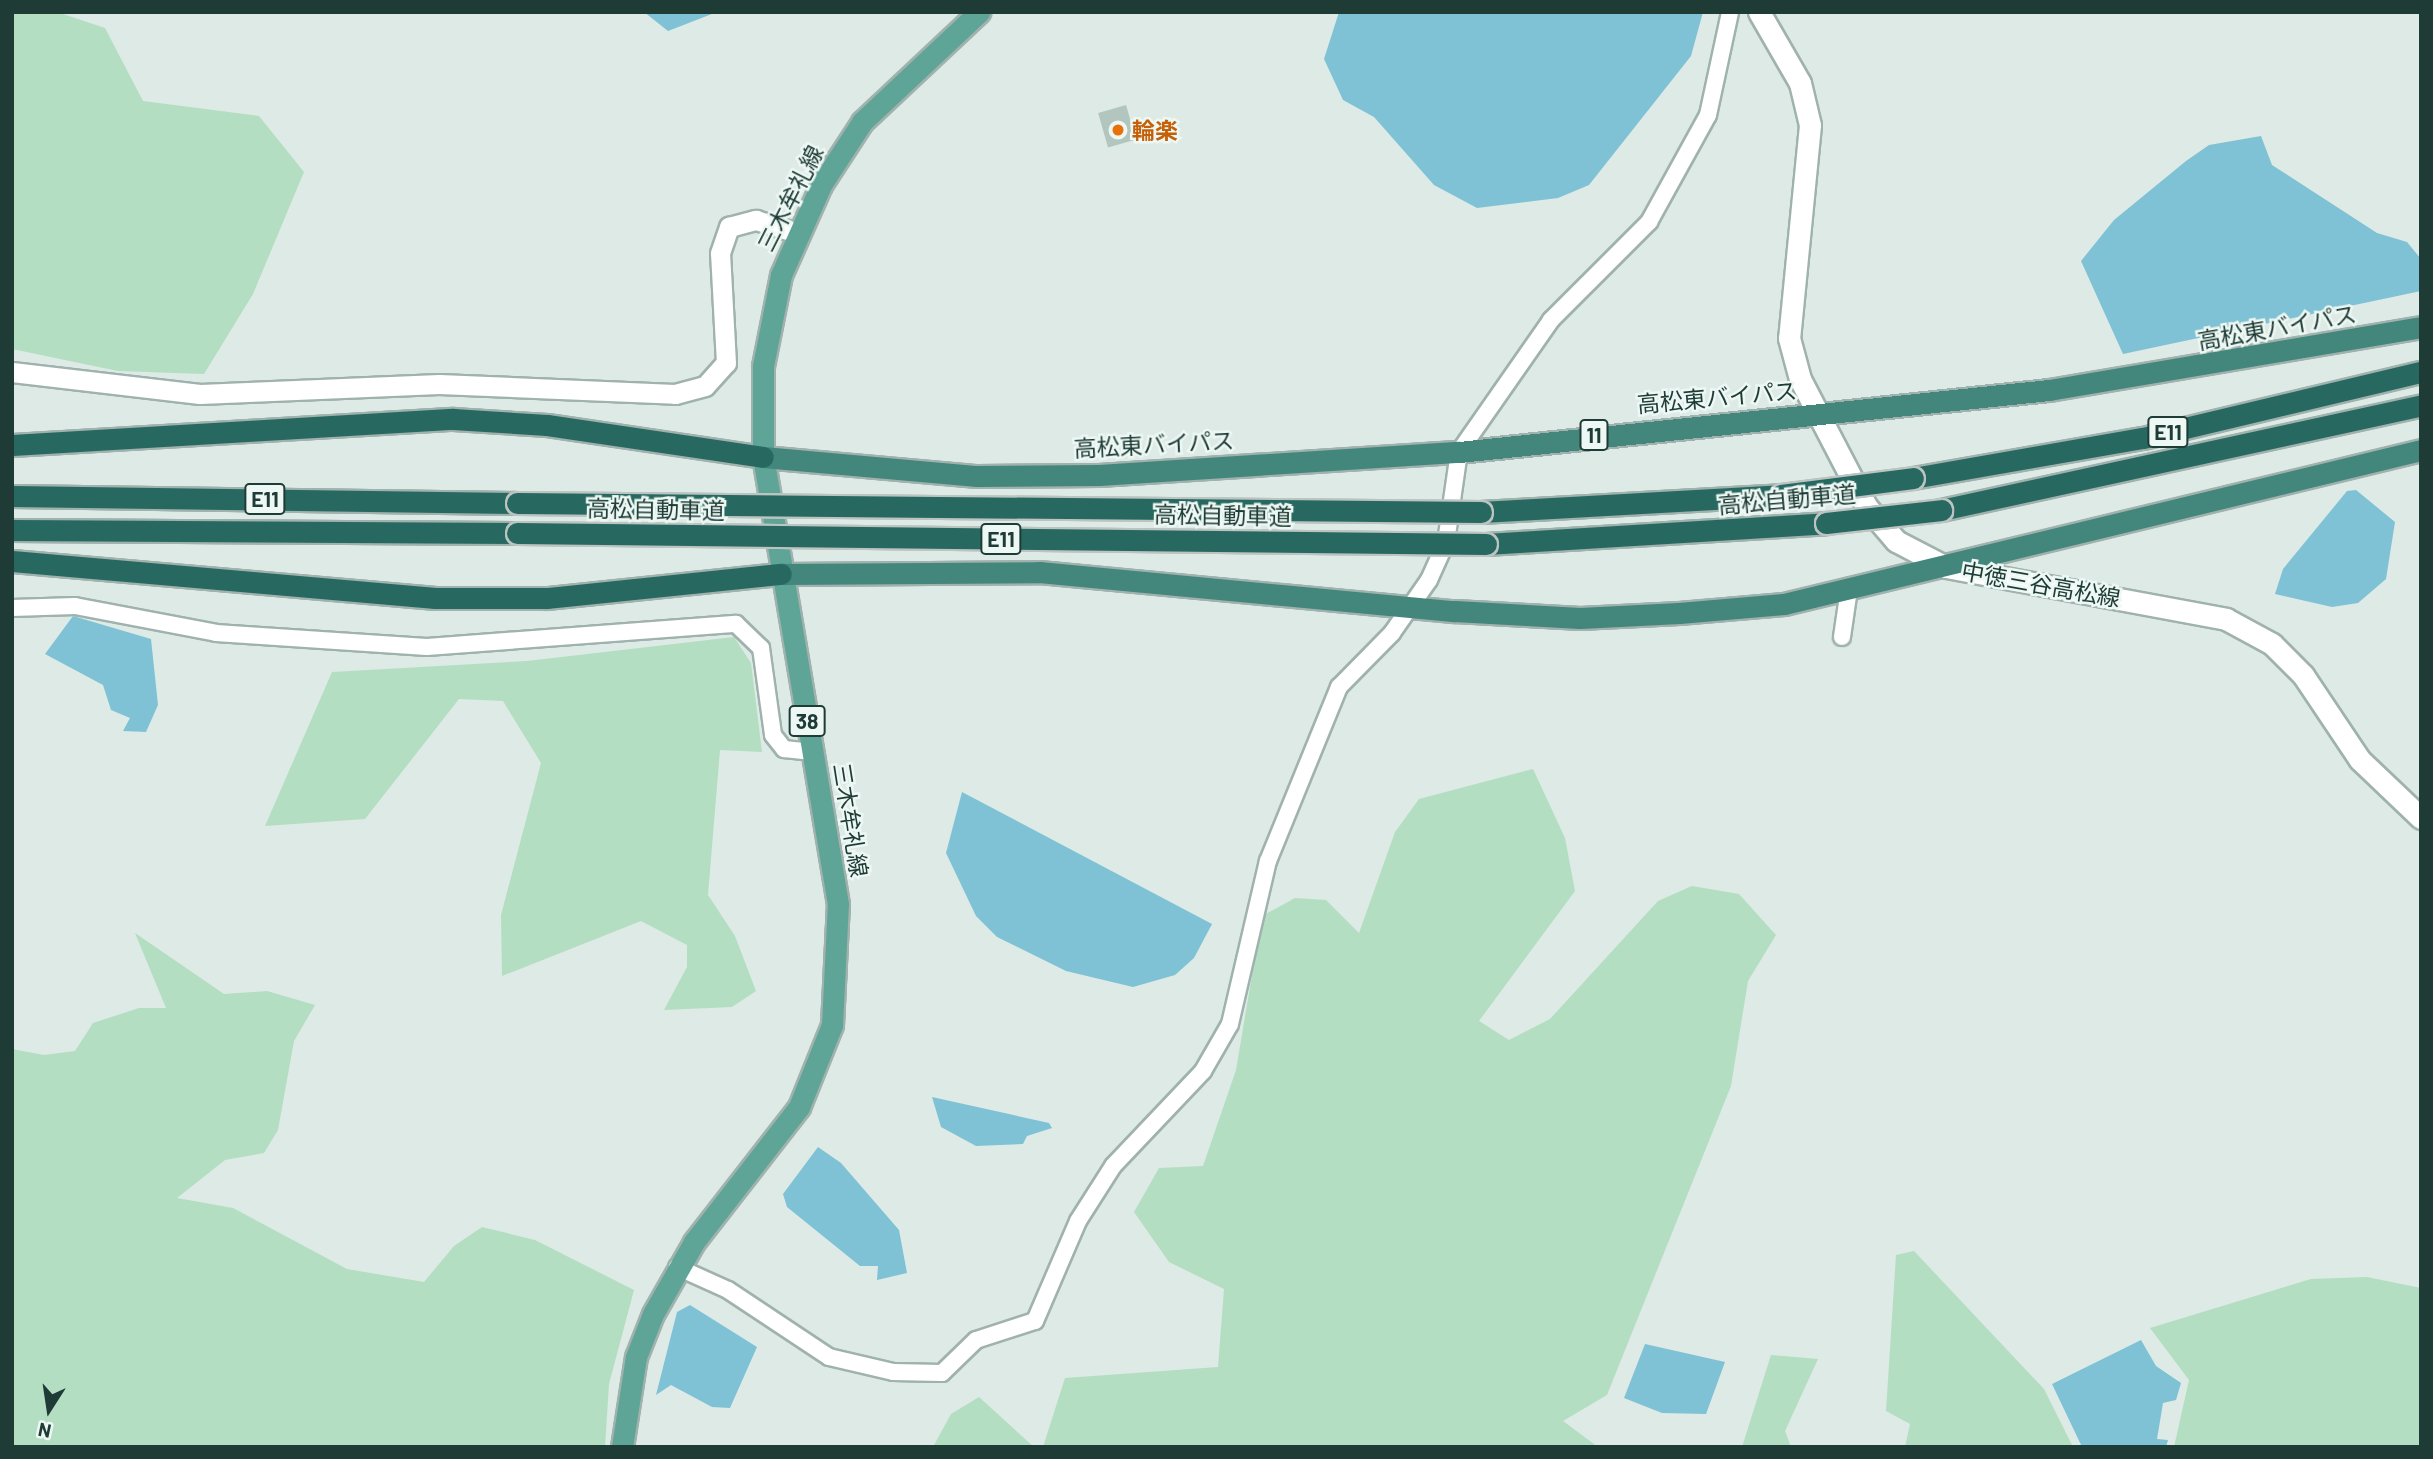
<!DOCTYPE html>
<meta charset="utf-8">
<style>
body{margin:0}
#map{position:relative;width:2433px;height:1459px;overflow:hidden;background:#ddeae5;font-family:Barlow,"Noto Sans JP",sans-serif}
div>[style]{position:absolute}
.green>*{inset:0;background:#b3dec2}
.water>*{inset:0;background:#7fc2d5}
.building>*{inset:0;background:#b2c5bf;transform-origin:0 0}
.roads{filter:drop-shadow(2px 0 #a0b2ad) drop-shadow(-2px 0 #a0b2ad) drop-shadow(0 2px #a0b2ad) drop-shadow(0 -2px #a0b2ad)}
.minor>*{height:16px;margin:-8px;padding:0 8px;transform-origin:8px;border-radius:8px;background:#fff}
.tertiary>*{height:19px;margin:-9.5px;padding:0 9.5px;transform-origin:9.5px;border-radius:9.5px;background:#fff}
.secondary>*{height:21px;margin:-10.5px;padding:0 10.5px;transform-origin:10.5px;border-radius:10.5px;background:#fff}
.primary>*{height:21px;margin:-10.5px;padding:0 10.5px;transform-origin:10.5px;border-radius:10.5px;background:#5ea497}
.trunk>*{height:21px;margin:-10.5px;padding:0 10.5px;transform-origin:10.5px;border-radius:10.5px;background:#42867c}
.motorway>*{height:21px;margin:-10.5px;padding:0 10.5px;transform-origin:10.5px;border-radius:10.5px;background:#276960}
.bridges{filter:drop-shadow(2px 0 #bcc4c2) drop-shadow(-2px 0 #bcc4c2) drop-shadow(0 2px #bcc4c2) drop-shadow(0 -2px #bcc4c2)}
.motorway-bridge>*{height:21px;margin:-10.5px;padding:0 10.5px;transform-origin:10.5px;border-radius:10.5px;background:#276960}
.dots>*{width:19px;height:19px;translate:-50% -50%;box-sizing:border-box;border:4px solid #edf7f3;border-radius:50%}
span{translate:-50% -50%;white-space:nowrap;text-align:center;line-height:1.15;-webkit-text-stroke:5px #edf7f3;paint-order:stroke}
.shield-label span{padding:2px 5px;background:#edf7f3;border:2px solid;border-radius:5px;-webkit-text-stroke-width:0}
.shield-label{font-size:21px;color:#1e3b35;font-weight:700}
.food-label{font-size:23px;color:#c56008;font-weight:700}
.left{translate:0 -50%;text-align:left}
.street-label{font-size:23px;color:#1e3b35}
.frame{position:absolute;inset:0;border:14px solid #1e3b35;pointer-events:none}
.north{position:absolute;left:14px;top:1375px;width:70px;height:70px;-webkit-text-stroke:5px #edf7f3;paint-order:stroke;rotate:192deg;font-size:19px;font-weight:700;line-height:28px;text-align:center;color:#1e3b35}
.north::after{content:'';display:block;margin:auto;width:24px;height:32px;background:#1e3b35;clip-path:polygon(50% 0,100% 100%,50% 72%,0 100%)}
</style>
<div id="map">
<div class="green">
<div style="clip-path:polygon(12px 12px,57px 12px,105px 28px,143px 101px,259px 116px,304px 172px,253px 294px,204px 374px,118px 371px,12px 349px)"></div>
<div style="clip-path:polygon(734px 637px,751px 663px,762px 752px,720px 750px,708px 895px,735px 936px,756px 991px,732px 1007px,664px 1010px,687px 967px,687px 945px,641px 921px,502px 976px,501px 915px,541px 763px,503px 701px,459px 699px,365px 819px,265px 826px,332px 672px,527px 661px)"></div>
<div style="clip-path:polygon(1533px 769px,1565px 838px,1575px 891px,1479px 1021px,1509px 1040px,1550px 1019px,1658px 901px,1692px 886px,1739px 894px,1776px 935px,1748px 981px,1731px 1086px,1607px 1395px,1563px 1421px,1598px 1447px,1043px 1447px,1065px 1378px,1218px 1367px,1224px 1289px,1169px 1262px,1134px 1212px,1159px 1168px,1203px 1166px,1236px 1070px,1262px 916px,1295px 898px,1326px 900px,1359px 933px,1395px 832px,1419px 799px)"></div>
<div style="clip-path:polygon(135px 933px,224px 994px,267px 991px,315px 1005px,294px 1041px,278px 1130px,264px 1153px,225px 1160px,177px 1198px,233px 1208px,347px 1269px,424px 1282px,454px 1246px,482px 1227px,535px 1240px,634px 1290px,609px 1384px,605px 1447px,12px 1447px,12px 1049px,44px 1055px,75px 1051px,93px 1023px,139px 1008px,166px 1008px)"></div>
<div style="clip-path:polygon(1914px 1251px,2044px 1389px,2073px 1447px,1905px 1447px,1910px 1424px,1886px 1411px,1896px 1255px)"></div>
<div style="clip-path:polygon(2367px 1277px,2421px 1288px,2421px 1447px,2174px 1447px,2189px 1380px,2150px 1328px,2311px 1279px)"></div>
<div style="clip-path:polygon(1771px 1355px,1818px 1359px,1785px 1431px,1791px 1447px,1742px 1447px)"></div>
<div style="clip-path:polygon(979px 1397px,1034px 1447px,933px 1447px,951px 1414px)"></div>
</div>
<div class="water">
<div style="clip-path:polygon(644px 12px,717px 12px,668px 31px)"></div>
<div style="clip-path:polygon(1339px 12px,1703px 12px,1691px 56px,1589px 185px,1558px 198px,1477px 208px,1434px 185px,1374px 117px,1343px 100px,1324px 59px)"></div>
<div style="clip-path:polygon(2261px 136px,2272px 165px,2377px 233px,2407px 242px,2421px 259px,2421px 291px,2123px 354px,2081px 261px,2114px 220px,2186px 161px,2209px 145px)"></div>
<div style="clip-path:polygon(2356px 490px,2395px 522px,2386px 579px,2358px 603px,2332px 607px,2275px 594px,2283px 569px,2347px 491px)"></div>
<div style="clip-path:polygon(73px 616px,151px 639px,158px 705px,146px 732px,123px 731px,130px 718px,111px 710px,103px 685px,45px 654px)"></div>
<div style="clip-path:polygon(962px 792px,1212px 924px,1194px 958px,1175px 975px,1133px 987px,1066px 971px,997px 937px,976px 916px,946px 853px)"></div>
<div style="clip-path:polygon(932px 1097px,1049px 1123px,1052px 1128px,1027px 1136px,1023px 1144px,976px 1146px,941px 1127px)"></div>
<div style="clip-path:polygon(818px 1147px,841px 1163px,899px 1230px,907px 1273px,877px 1280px,878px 1266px,860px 1266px,787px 1207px,783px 1194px)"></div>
<div style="clip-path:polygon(690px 1305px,757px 1347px,730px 1408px,712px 1407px,671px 1385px,656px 1395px,677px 1312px)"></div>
<div style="clip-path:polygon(2141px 1340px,2156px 1366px,2181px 1383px,2176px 1400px,2163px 1403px,2157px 1439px,2168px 1440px,2166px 1447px,2082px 1447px,2052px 1384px)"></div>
<div style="clip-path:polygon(1645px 1344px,1725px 1362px,1706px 1414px,1662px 1413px,1624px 1398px)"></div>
</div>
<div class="building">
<div style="left:1126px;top:105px;width:36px;height:29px;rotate:74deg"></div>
</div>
<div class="roads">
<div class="minor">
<div style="left:12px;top:608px;width:63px;rotate:-1.8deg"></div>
<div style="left:75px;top:606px;width:144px;rotate:10.8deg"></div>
<div style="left:216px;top:633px;width:211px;rotate:3.8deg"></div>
<div style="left:427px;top:647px;width:310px;rotate:-4.3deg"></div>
<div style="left:736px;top:624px;width:35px;rotate:44deg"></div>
<div style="left:761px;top:648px;width:88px;rotate:82.1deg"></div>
<div style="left:773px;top:735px;width:18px;rotate:52deg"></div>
<div style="left:784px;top:749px;width:29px;rotate:6deg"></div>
<div style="left:1842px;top:637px;width:49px;rotate:-81.7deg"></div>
<div style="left:677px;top:1267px;width:56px;rotate:24.3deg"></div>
<div style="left:728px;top:1290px;width:121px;rotate:33.6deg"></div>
<div style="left:829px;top:1357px;width:66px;rotate:13.2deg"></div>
<div style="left:893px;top:1372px;width:49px;rotate:1.2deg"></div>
<div style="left:942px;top:1373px;width:47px;rotate:-44.1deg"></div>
<div style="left:976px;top:1340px;width:62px;rotate:-17.9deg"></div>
<div style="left:1035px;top:1321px;width:109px;rotate:-66.7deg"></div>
<div style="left:1078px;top:1221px;width:65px;rotate:-57.5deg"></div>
<div style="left:1113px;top:1166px;width:131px;rotate:-46.5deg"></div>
<div style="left:1203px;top:1071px;width:54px;rotate:-60.1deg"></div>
<div style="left:1230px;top:1024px;width:167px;rotate:-76.9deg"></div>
<div style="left:1268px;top:861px;width:188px;rotate:-67.8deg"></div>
<div style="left:1339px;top:687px;width:76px;rotate:-45.5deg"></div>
<div style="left:1392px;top:633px;width:65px;rotate:-55.1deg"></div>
<div style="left:1429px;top:580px;width:42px;rotate:-65.9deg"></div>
<div style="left:1446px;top:542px;width:91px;rotate:-81.8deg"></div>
<div style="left:1459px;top:452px;width:161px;rotate:-55.1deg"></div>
<div style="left:1551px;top:320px;width:139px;rotate:-45deg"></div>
<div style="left:1649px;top:222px;width:122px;rotate:-61.1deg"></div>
<div style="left:1708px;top:115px;width:105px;rotate:-77.9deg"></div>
</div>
<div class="tertiary">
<div style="left:12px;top:372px;width:189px;rotate:6.7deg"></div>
<div style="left:200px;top:394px;width:239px;rotate:-2.4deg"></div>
<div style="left:439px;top:384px;width:236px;rotate:2.4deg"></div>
<div style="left:675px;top:394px;width:31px;rotate:-15deg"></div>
<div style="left:705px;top:386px;width:31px;rotate:-48deg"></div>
<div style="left:726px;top:363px;width:110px;rotate:-93.1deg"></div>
<div style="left:720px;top:253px;width:28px;rotate:-71deg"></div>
<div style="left:729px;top:227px;width:28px;rotate:-15deg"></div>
<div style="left:756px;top:220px;width:43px;rotate:17.6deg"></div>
</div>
<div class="secondary">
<div style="left:1759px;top:12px;width:82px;rotate:60deg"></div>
<div style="left:1800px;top:83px;width:43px;rotate:76.6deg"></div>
<div style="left:1810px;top:125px;width:214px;rotate:95.6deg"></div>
<div style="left:1789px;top:338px;width:42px;rotate:75deg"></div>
<div style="left:1800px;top:379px;width:143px;rotate:62.5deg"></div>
<div style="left:1866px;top:506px;width:46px;rotate:49.4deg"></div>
<div style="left:1896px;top:541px;width:56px;rotate:27.5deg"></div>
<div style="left:1946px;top:567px;width:285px;rotate:10.5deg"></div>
<div style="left:2226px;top:619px;width:52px;rotate:28.5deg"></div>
<div style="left:2272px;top:644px;width:44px;rotate:45deg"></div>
<div style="left:2303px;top:675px;width:102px;rotate:56.2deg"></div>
<div style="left:2360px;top:760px;width:84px;rotate:43.6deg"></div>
</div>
<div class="primary">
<div style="left:622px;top:1447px;width:91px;rotate:-81.2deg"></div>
<div style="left:636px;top:1357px;width:46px;rotate:-68.4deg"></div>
<div style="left:653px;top:1314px;width:83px;rotate:-60.3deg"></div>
<div style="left:694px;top:1242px;width:171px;rotate:-52.1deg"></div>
<div style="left:799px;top:1107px;width:88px;rotate:-68.1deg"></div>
<div style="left:832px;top:1025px;width:121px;rotate:-87.2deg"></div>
<div style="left:838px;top:904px;width:453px;rotate:-99.5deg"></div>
<div style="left:763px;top:457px;width:91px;rotate:-90deg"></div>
<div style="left:763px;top:366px;width:93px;rotate:-78.8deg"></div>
<div style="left:781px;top:275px;width:98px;rotate:-66deg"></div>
<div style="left:821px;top:185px;width:75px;rotate:-56.9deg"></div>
<div style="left:862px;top:122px;width:161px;rotate:-43.2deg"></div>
</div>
<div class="trunk">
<div style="left:763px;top:457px;width:215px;rotate:5.1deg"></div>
<div style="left:977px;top:476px;width:122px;rotate:-0.5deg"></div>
<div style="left:1099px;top:475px;width:361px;rotate:-3.7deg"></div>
<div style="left:1459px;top:452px;width:593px;rotate:-6deg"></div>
<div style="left:2049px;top:390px;width:377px;rotate:-9.6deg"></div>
<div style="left:781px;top:574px;width:258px;rotate:-0.4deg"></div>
<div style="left:1039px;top:572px;width:418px;rotate:5.4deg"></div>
<div style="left:1455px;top:611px;width:125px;rotate:3.2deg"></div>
<div style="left:1580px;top:618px;width:99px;rotate:-2.9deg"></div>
<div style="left:1679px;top:613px;width:105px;rotate:-4.9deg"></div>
<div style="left:1784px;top:604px;width:655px;rotate:-13.59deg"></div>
</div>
<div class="motorway">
<div style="left:12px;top:445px;width:442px;rotate:-3.4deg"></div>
<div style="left:453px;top:419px;width:94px;rotate:3.7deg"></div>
<div style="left:547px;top:425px;width:218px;rotate:8.4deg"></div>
<div style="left:1913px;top:478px;width:233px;rotate:-9.9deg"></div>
<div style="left:2143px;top:438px;width:286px;rotate:-13.4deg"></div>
<div style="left:12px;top:496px;width:505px;rotate:0.79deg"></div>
<div style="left:1941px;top:510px;width:491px;rotate:-12.3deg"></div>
<div style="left:1481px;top:512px;width:300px;rotate:-3.2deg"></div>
<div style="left:12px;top:530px;width:505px;rotate:0.34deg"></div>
<div style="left:1486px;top:544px;width:341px;rotate:-3.5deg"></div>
<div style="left:12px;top:561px;width:425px;rotate:5deg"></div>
<div style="left:435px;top:598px;width:112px"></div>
<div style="left:547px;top:598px;width:235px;rotate:-5.9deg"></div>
</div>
</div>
<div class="bridges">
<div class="motorway-bridge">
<div style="left:1781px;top:495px;width:133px;rotate:-7.3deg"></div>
<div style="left:517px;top:503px;width:964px;rotate:0.53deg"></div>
<div style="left:1826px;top:523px;width:116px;rotate:-6.4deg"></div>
<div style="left:517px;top:533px;width:969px;rotate:0.65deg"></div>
</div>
</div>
<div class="dots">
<div style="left:1118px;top:130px;background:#e8710a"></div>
</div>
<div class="shield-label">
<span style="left:2168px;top:432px">E11</span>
<span style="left:1594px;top:435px">11</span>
<span style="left:265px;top:499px">E11</span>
<span style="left:1001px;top:539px">E11</span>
<span style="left:807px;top:721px">38</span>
</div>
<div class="food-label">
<span class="left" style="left:1132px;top:130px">輪楽</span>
</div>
<div class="street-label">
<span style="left:790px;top:198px;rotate:-63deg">三木牟礼線</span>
<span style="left:2277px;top:327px;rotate:-10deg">高松東バイパス</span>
<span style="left:1717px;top:397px;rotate:-5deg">高松東バイパス</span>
<span style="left:1154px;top:444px;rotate:-3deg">高松東バイパス</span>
<span style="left:1787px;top:499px;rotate:-5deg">高松自動車道</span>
<span style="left:656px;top:509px;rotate:1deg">高松自動車道</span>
<span style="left:1223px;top:515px;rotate:1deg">高松自動車道</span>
<span style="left:2041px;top:584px;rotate:10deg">中徳三谷高松線</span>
<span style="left:851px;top:820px;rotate:81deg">三木牟礼線</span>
</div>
<div class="frame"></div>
<div class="north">N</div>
</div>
